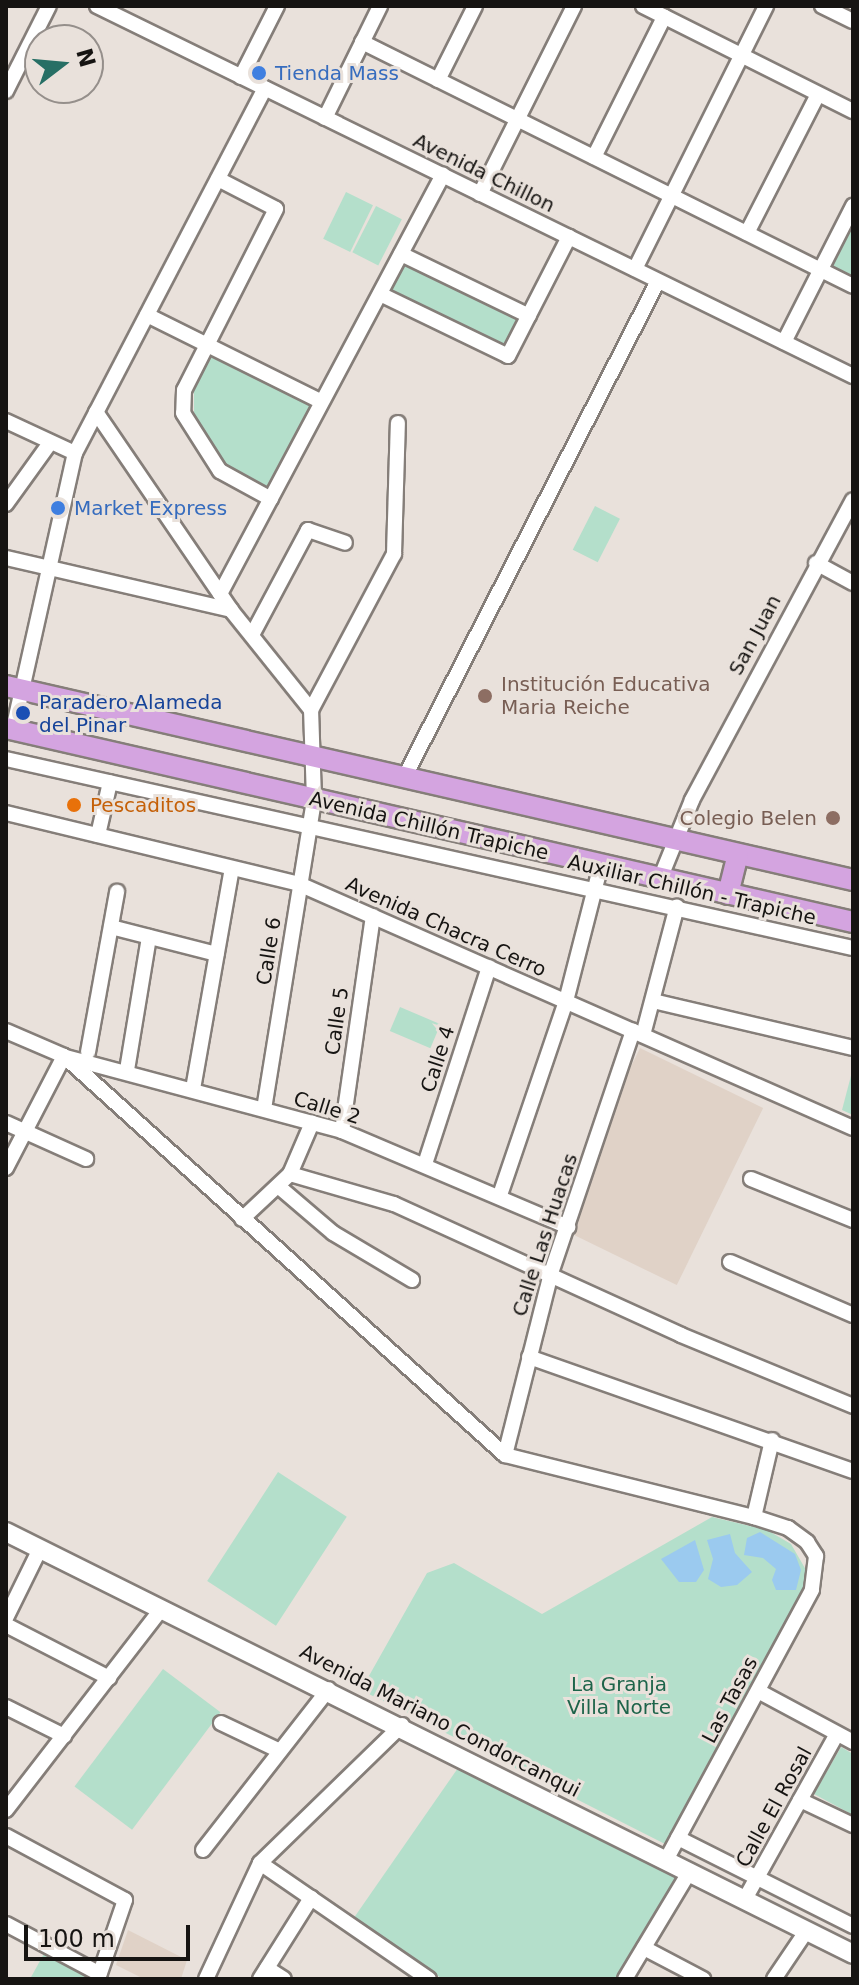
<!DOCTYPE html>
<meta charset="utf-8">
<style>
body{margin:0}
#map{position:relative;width:859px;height:1985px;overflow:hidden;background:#e9e1db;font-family:"DejaVu Sans",sans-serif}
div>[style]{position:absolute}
.built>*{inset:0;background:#e0d2c7;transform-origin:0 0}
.green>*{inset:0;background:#b4dfcb;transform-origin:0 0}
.water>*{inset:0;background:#9bcaef}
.roads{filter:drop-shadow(2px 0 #857e79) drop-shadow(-2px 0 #857e79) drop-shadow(0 2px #857e79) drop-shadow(0 -2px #857e79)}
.street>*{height:14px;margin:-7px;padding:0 7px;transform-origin:7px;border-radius:7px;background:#fff}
.secondary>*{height:18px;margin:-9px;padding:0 9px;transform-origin:9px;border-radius:9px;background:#fff}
.primary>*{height:20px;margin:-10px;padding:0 10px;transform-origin:10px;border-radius:10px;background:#d4a4e0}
.dots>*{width:22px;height:22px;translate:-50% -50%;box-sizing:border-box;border:4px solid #e9e1db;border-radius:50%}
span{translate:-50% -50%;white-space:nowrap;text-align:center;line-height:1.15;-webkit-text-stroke:6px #e9e1db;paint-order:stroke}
.shop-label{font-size:20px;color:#366cbe}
.left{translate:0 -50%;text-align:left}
.street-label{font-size:20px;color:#161412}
.education-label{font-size:20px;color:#785e54}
.right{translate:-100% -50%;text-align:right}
.transit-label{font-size:20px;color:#164399}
.food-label{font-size:20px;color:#c56008}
.park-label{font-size:20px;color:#1d644a}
.frame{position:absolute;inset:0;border:8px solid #161412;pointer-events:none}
.north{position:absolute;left:24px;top:24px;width:80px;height:80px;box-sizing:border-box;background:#e9e1db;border:2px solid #958f8b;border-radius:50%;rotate:74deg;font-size:22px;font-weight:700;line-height:32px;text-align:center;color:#161412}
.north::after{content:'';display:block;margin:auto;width:28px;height:36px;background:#276f65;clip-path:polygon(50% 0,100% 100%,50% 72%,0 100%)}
.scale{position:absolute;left:24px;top:1925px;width:166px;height:36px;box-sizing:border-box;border:4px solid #161412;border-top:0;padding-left:10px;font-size:24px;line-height:28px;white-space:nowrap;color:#161412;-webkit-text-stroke:6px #e9e1db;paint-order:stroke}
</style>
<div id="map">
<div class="built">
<div style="left:640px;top:1048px;width:137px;height:197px;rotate:26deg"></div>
<div style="clip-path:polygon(128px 1930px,187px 1960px,181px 1979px,144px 1979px,116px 1965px)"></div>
</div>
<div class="green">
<div style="left:346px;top:192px;width:30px;height:52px;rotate:26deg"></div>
<div style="left:376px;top:206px;width:29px;height:52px;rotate:27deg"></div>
<div style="clip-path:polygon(853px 219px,853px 278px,829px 266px)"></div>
<div style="left:402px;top:261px;width:129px;height:34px;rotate:26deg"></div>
<div style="clip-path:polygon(211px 355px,313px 406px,270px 488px,226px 464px,194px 422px,194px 388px)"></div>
<div style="left:595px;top:506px;width:28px;height:49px;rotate:27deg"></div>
<div style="left:400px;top:1007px;width:44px;height:26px;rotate:23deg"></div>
<div style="clip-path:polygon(853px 1068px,853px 1115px,842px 1110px)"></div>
<div style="left:278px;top:1472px;width:82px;height:130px;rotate:33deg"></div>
<div style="clip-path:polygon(712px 1517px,767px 1530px,791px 1544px,806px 1570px,804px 1588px,665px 1844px,361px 1690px,427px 1573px,454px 1563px,542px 1614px)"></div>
<div style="left:163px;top:1669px;width:72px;height:147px;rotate:37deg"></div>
<div style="clip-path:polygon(841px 1747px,853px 1754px,853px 1815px,814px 1794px)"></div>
<div style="clip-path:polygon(458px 1768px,678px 1879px,616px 1979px,443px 1979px,351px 1922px)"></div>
<div style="clip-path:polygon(46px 1950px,93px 1975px,92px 1979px,30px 1979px)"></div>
</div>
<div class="water">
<div style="clip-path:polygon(760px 1532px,795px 1554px,801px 1570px,796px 1590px,776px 1590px,772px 1580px,776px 1569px,763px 1558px,744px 1555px,747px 1538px)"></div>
<div style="clip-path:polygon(730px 1534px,735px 1553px,752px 1572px,737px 1585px,721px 1587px,708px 1579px,713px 1559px,707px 1540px)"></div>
<div style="clip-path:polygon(695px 1540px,704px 1570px,696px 1582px,679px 1582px,661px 1559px)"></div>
</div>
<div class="roads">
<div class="street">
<div style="left:97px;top:6px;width:842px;rotate:26.08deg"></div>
<div style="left:643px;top:6px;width:235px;rotate:26.6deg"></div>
<div style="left:822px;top:6px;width:34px;rotate:26deg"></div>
<div style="left:362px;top:42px;width:548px;rotate:26.42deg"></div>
<div style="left:241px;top:77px;width:80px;rotate:-63.1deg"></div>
<div style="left:438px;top:80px;width:83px;rotate:-63.4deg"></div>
<div style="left:6px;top:91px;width:95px;rotate:-63.2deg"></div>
<div style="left:325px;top:118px;width:125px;rotate:-63.8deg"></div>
<div style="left:594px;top:157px;width:157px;rotate:-63.4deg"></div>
<div style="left:218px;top:179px;width:65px;rotate:27.3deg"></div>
<div style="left:276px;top:209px;width:203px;rotate:116.9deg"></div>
<div style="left:184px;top:390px;width:23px;rotate:92deg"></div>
<div style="left:183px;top:413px;width:69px;rotate:57.5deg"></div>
<div style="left:220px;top:471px;width:58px;rotate:28.8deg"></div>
<div style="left:480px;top:194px;width:210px;rotate:-63.4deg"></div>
<div style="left:747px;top:233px;width:156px;rotate:-62.9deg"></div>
<div style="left:401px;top:254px;width:142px;rotate:25.8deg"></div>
<div style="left:635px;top:269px;width:294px;rotate:-63.5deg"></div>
<div style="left:380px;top:294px;width:142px;rotate:25.8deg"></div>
<div style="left:508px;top:356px;width:134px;rotate:-62.9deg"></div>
<div style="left:147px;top:315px;width:195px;rotate:26.4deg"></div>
<div style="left:784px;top:342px;width:153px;rotate:-63.1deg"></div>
<div style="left:96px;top:412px;width:240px;rotate:55.7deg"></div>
<div style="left:231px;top:610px;width:128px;rotate:51.3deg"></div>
<div style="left:6px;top:421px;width:76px;rotate:24.9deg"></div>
<div style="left:6px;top:504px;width:75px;rotate:-54.2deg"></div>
<div style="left:6px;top:558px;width:231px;rotate:13deg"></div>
<div style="left:816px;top:563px;width:42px;rotate:28.4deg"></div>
<div style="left:220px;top:594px;width:475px;rotate:-62deg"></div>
<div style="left:252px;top:635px;width:119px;rotate:-61.9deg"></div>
<div style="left:308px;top:530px;width:39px;rotate:19deg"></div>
<div style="left:13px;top:730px;width:284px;rotate:-77.4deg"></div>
<div style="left:75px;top:453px;width:411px;rotate:-62.5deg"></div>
<div style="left:6px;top:759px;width:868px;rotate:12.58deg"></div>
<div style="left:404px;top:778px;width:558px;rotate:-62.93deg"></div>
<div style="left:6px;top:813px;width:301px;rotate:13.6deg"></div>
<div style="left:299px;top:884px;width:605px;rotate:23.77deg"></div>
<div style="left:98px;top:835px;width:54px;rotate:-77.2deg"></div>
<div style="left:660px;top:879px;width:85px;rotate:-67.9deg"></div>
<div style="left:692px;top:800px;width:340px;rotate:-61.8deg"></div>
<div style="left:111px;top:927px;width:109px;rotate:14.3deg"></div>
<div style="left:653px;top:1001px;width:205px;rotate:13.2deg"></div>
<div style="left:6px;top:1031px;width:63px;rotate:23.3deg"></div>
<div style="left:64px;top:1056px;width:595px;rotate:42.14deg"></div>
<div style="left:505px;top:1455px;width:257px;rotate:14deg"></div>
<div style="left:754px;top:1517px;width:36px;rotate:18deg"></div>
<div style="left:788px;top:1528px;width:24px;rotate:36deg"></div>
<div style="left:807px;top:1542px;width:17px;rotate:57deg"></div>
<div style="left:816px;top:1556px;width:34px;rotate:97deg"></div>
<div style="left:812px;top:1590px;width:307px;rotate:118.4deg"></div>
<div style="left:643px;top:1035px;width:133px;rotate:-75.2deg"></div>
<div style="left:88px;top:1052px;width:163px;rotate:-79.7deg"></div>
<div style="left:66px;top:1057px;width:286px;rotate:15deg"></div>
<div style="left:342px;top:1131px;width:246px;rotate:23deg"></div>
<div style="left:127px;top:1070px;width:135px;rotate:-80.6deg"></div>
<div style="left:193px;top:1089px;width:224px;rotate:-80deg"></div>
<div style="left:264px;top:1109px;width:314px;rotate:-80.8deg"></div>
<div style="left:314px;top:799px;width:89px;rotate:-91.9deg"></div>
<div style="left:311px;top:710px;width:177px;rotate:-62deg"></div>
<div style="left:394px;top:554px;width:131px;rotate:-88.3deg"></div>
<div style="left:6px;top:1123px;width:88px;rotate:24.2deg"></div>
<div style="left:342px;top:1131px;width:217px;rotate:-81.8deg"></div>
<div style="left:425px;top:1164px;width:207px;rotate:-72deg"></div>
<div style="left:6px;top:1168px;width:126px;rotate:-62.6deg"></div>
<div style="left:290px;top:1174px;width:108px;rotate:16.1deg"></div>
<div style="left:394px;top:1204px;width:315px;rotate:24.5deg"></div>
<div style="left:681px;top:1335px;width:186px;rotate:22.4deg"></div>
<div style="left:751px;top:1179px;width:110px;rotate:21.9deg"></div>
<div style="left:278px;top:1186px;width:72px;rotate:40.5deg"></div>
<div style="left:333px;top:1233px;width:92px;rotate:30.7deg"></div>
<div style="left:500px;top:1195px;width:205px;rotate:-71.2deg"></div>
<div style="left:566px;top:1001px;width:140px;rotate:-75.6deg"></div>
<div style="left:242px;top:1219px;width:66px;rotate:-43.2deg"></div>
<div style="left:290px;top:1174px;width:56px;rotate:-66.7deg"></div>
<div style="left:730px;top:1262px;width:134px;rotate:23.3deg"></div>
<div style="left:529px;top:1357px;width:343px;rotate:19.4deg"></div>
<div style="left:505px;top:1455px;width:188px;rotate:-75.8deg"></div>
<div style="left:551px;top:1273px;width:256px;rotate:-71.3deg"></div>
<div style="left:754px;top:1517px;width:79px;rotate:-76.8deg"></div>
<div style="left:6px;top:1618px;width:77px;rotate:-63.8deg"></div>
<div style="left:6px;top:1625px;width:116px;rotate:27.2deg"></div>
<div style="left:758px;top:1691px;width:108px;rotate:28.2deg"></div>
<div style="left:6px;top:1707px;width:65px;rotate:26.6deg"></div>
<div style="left:221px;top:1723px;width:65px;rotate:25.4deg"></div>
<div style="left:800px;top:1800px;width:59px;rotate:25.3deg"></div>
<div style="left:6px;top:1810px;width:255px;rotate:-52.3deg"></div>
<div style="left:6px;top:1836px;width:135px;rotate:28.3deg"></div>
<div style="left:125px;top:1900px;width:83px;rotate:108.9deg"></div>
<div style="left:678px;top:1838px;width:196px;rotate:26.7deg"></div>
<div style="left:203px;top:1850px;width:204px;rotate:-52deg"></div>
<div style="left:260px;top:1863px;width:205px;rotate:34.5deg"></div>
<div style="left:745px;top:1899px;width:189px;rotate:-60.9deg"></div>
<div style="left:6px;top:1924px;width:106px;rotate:28deg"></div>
<div style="left:644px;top:1948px;width:67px;rotate:27.7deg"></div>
<div style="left:267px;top:1968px;width:20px;rotate:33deg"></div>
<div style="left:206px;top:1979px;width:128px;rotate:-65deg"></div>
<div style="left:260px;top:1863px;width:198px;rotate:-44.2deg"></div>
<div style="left:260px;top:1979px;width:96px;rotate:-57.8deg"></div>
<div style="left:625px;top:1979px;width:126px;rotate:-59deg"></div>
<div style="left:774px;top:1979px;width:59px;rotate:-56deg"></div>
</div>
<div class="secondary">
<div style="left:6px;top:1532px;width:946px;rotate:26.48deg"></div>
</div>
<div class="primary">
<div style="left:6px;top:686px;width:869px;rotate:12.9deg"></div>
<div style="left:6px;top:728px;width:869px;rotate:12.9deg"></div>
<div style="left:728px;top:894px;width:41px;rotate:-76deg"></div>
</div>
</div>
<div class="dots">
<div style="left:259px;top:73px;background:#3f7fe0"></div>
<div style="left:58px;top:508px;background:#3f7fe0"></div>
<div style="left:485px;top:696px;background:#8d6e63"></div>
<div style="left:23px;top:713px;background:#1a4fb4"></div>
<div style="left:74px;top:805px;background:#e8710a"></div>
<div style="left:833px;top:818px;background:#8d6e63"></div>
</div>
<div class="shop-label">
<span class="left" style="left:275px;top:73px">Tienda Mass</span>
<span class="left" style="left:74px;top:508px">Market Express</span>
</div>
<div class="street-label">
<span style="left:484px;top:173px;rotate:26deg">Avenida Chillon</span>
<span style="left:755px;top:635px;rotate:-62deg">San Juan</span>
<span style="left:429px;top:826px;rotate:13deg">Avenida Chillón Trapiche</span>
<span style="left:692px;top:890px;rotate:13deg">Auxiliar Chillón - Trapiche</span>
<span style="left:446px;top:927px;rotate:24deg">Avenida Chacra Cerro</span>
<span style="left:269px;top:951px;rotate:-81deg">Calle 6</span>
<span style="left:337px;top:1021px;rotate:-82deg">Calle 5</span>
<span style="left:438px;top:1059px;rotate:-72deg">Calle 4</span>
<span style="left:327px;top:1108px;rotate:17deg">Calle 2</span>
<span style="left:545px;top:1235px;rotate:-72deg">Calle Las Huacas</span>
<span style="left:730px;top:1700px;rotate:-62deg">Las Tasas</span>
<span style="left:440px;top:1721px;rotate:27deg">Avenida Mariano Condorcanqui</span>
<span style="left:774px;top:1807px;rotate:-61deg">Calle El Rosal</span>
</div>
<div class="education-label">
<span class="left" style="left:501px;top:696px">Institución Educativa<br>Maria Reiche</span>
<span class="right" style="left:817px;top:818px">Colegio Belen</span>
</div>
<div class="transit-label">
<span class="left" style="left:39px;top:714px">Paradero Alameda<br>del Pinar</span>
</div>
<div class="food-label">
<span class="left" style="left:90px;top:805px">Pescaditos</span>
</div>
<div class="park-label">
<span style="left:619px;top:1696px">La Granja<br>Villa Norte</span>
</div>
<div class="frame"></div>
<div class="north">N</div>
<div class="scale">100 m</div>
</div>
